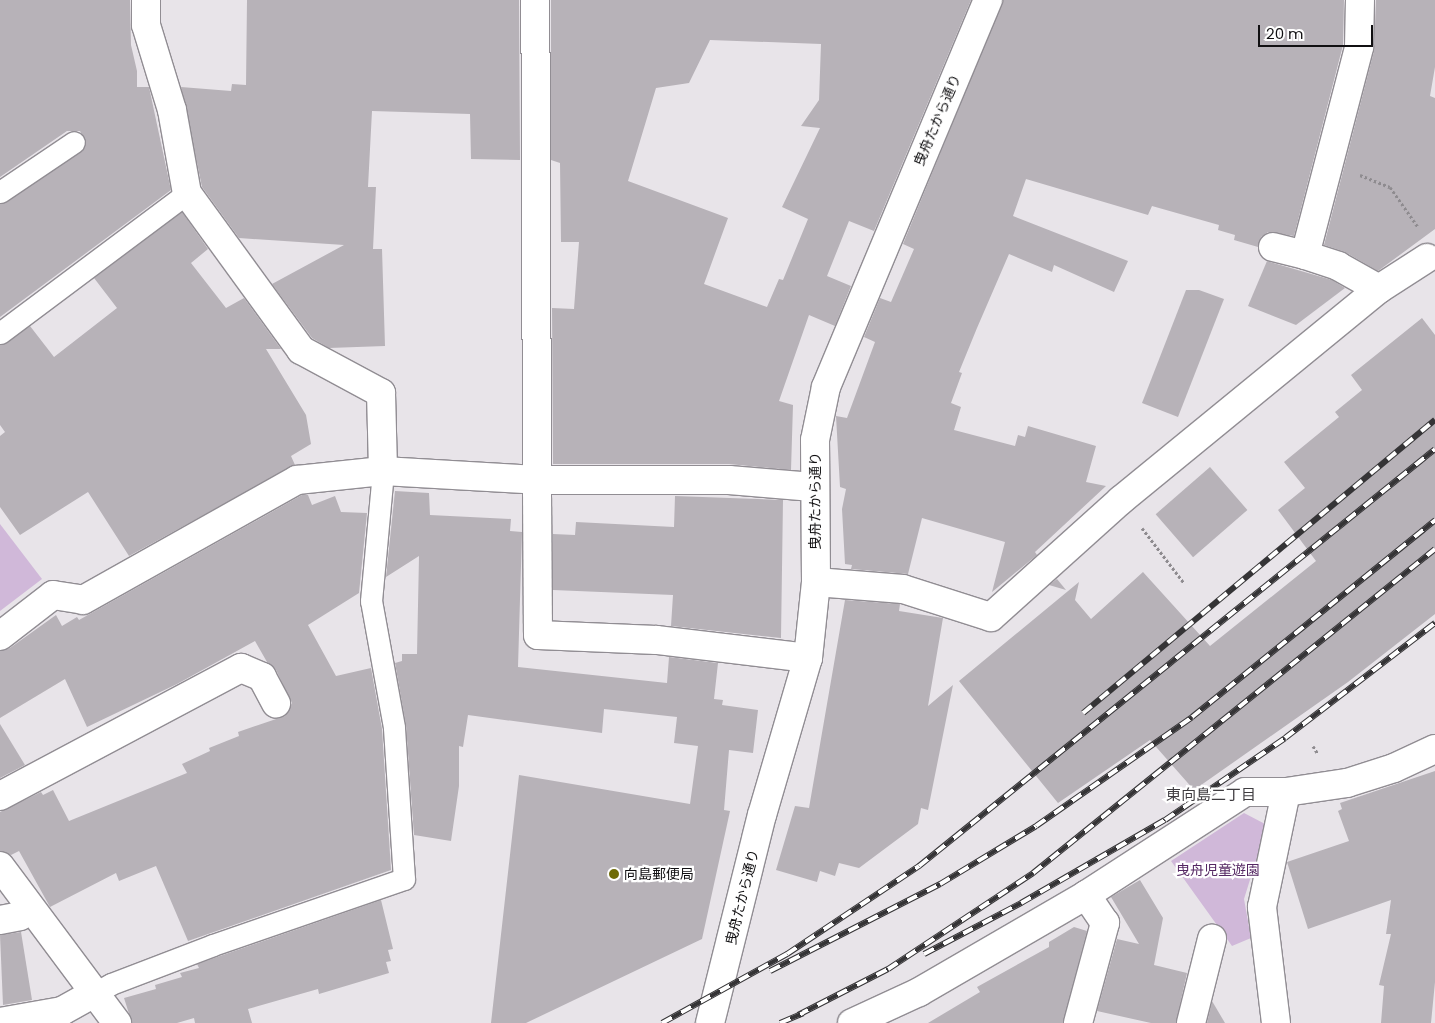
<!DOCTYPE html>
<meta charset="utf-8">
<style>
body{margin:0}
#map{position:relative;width:1435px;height:1023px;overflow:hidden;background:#e8e4e9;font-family:Poppins,"Noto Sans JP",sans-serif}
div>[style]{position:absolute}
.green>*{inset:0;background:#d0b8d9}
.building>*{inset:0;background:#b7b2b8;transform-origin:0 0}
.path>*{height:3px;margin-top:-1.5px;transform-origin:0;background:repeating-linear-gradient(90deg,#8e8b8f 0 2.5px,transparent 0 5px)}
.roads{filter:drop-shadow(1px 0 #918d93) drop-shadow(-1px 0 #918d93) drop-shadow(0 1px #918d93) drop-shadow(0 -1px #918d93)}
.lane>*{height:21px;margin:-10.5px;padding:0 10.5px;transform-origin:10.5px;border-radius:10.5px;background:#fff}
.street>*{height:28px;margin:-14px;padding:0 14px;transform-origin:14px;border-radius:14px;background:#fff}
.secondary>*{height:28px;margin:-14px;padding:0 14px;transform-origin:14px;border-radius:14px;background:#fff}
.rail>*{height:5.5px;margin-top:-2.75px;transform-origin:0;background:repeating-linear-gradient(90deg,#fff 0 11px,#353436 0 22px);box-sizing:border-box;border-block:1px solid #353436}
.dots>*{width:14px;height:14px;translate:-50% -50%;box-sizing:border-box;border:2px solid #fff;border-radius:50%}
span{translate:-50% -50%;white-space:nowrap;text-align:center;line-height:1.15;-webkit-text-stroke:4.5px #fff;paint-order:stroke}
.street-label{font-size:14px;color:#111012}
.park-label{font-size:14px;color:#552863}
.poi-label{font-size:14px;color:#111012}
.left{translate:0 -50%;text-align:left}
.neighbourhood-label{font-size:15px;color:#3f3c40}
.scale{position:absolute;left:1258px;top:25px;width:115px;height:22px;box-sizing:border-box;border:2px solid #111012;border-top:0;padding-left:6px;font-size:15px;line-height:18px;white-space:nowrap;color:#111012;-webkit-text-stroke:4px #fff;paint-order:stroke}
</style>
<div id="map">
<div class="green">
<div style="clip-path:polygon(0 524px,42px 579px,0 611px)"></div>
<div style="clip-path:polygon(1244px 813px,1267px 825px,1244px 899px,1251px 938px,1232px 946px,1171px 861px)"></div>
</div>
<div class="building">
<div style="clip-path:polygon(0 0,130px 0,131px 45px,137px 71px,137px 87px,149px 87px,171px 190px,0 317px,0 204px,81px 152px,86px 142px,80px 131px,67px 131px,0 177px)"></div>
<div style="clip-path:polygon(247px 0,519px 0,520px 160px,471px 159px,470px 114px,372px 111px,368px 187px,376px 187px,373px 249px,382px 249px,385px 346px,329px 348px,312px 338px,272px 284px,344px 245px,239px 238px,202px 187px,181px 87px,231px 91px,232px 84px,246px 85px)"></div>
<div style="clip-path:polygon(evenodd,551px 0,971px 0,874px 231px,849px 221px,827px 276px,851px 286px,835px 326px,809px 315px,779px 401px,793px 405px,791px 470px,729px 464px,553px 464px,552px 308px,574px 309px,579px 242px,561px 242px,560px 163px,551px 160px,551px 0,710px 40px,821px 44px,819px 100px,801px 126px,820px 128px,782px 207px,808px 219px,783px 280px,779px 279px,767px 307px,704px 284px,728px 218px,628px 181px,656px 88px,689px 83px,710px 40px)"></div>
<div style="clip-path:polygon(1003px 0,1344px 0,1343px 45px,1294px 236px,1268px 232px,1261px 237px,1258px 247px,1234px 240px,1235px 235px,1218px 230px,1219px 225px,1152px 206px,1148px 215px,1026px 179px,1013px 216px,1128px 261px,1114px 292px,1054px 265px,1052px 272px,1009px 254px,977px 328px,959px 372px,962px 373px,951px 403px,961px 407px,954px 430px,1015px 446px,1018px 435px,1025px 437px,1028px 426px,1096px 446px,1086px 482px,1106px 486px,1035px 552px,1037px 555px,992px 592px,1005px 542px,922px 518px,908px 574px,851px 569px,852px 565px,845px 564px,842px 509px,846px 489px,840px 487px,836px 416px,847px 418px,875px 342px,864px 337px,880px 298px,891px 302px,914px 249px,903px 244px)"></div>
<div style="clip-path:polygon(1376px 0,1435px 0,1435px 67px,1430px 96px,1435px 98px,1435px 229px,1378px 271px,1345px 252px,1324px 245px,1374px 51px)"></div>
<div style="clip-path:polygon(182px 212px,208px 249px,191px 263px,226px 308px,244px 298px,281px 349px,266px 349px,306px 415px,311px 444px,291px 456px,295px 465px,129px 556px,88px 492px,20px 535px,0 507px,0 436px,5px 432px,0 425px,0 345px,30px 326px,54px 357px,117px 308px,94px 278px)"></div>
<div style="clip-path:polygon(1267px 261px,1332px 280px,1345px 288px,1296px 325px,1248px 306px)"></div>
<div style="clip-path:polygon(1186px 290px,1199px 290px,1224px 299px,1178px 417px,1142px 403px)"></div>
<div style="clip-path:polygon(1422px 318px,1435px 335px,1435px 614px,1348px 682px,1194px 790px,1150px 740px,1058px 803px,959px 681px,1079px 582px,1075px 600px,1091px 619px,1143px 572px,1210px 646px,1316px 561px,1278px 510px,1305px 488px,1284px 462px,1339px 417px,1335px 412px,1362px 390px,1351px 375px)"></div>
<div style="left:1210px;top:467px;width:57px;height:72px;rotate:49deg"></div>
<div style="clip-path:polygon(395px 491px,429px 493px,430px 515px,511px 519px,510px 531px,522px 532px,518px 667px,667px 683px,669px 657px,718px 663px,714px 699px,723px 700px,722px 705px,758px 710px,753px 753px,729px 750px,724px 810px,730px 811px,702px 939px,526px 1023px,491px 1023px,519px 775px,690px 804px,698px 746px,674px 743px,677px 717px,604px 709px,602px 733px,468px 715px,463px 747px,459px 746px,459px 786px,451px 841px,414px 835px,406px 726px,395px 663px,402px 661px,402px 654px,417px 654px,419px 556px,386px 577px)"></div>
<div style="clip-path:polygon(302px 495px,308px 495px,312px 505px,335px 496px,341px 512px,367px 513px,359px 593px,308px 625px,336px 676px,371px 668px,382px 729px,391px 870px,188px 941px,156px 866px,119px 881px,116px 873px,50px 907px,19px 851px,11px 855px,0 851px,0 812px,41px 792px,43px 795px,53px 790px,69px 821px,187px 773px,182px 764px,210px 751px,209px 748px,239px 736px,238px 732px,285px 716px,292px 703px,276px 670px,267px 662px,255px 641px,177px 684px,87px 727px,65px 679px,0 718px,0 651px,10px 648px,56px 615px,62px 626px,77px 617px,79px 620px)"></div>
<div style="clip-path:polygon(675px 496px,783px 500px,781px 638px,671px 626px,673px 595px,553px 590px,553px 534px,575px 535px,576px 522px,674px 527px)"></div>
<div style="clip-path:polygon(1057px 579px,1066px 590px,1049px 585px)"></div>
<div style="clip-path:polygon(845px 600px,900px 604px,899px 611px,943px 618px,928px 706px,953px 685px,928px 810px,921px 808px,918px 824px,859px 868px,839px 863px,835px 876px,820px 871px,817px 882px,776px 870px,795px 806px,809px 808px)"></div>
<div style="clip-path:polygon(0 724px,25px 765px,0 778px)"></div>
<div style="clip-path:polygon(1435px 771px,1435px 982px,1431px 1023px,1381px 1023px,1384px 986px,1379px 985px,1391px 934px,1386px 934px,1391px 900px,1308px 929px,1287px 862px,1349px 841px,1338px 811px,1342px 809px,1340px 803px)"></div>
<div style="clip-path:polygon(1140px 880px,1163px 918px,1154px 965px,1187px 973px,1176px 1023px,1151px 1023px,1097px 1011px,1117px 939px,1139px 944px,1111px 897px)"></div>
<div style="clip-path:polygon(381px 900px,393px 949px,388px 950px,391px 961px,386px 962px,389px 973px,319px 994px,318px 989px,248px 1009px,252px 1023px,195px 1023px,194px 1018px,177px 1023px,132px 1023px,124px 998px,156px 989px,155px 985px,182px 977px,180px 973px,199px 968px,197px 964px,217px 957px)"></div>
<div style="clip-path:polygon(1074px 927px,1087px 931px,1063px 1023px,928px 1023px,980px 992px,977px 987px,1049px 947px,1049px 942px)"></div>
<div style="clip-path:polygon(21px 932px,32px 1000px,3px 1005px,0 935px)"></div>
<div style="clip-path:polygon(1212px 1001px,1225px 1023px,1207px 1023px)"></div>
</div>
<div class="path">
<div style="left:1360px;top:175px;width:32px;rotate:22deg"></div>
<div style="left:1390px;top:187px;width:49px;rotate:55deg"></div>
<div style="left:1142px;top:528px;width:69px;rotate:52.6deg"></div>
<div style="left:1313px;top:746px;width:9px;rotate:58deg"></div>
</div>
<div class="roads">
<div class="lane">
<div style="left:0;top:192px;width:89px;rotate:-34deg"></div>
<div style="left:0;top:333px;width:234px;rotate:-36.8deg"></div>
<div style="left:95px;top:993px;width:18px;rotate:-29deg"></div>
<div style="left:111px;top:984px;width:109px;rotate:-20.9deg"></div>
<div style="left:213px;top:945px;width:202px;rotate:-19.1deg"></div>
<div style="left:404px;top:879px;width:152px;rotate:-93.8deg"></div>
<div style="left:394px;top:727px;width:128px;rotate:-100.3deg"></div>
<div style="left:371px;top:601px;width:131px;rotate:-84.7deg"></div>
</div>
<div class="street">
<div style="left:146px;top:0;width:25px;rotate:90deg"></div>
<div style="left:146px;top:25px;width:89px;rotate:73deg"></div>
<div style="left:172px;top:110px;width:84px;rotate:79.8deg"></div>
<div style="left:187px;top:193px;width:194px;rotate:54deg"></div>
<div style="left:301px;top:350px;width:91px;rotate:28.3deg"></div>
<div style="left:381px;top:393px;width:78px;rotate:88.5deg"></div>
<div style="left:1273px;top:247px;width:33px;rotate:14deg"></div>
<div style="left:1305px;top:255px;width:215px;rotate:-75.4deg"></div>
<div style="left:1359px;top:47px;width:47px;rotate:-88.8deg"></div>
<div style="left:1305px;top:255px;width:35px;rotate:18deg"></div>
<div style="left:1338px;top:266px;width:47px;rotate:29.3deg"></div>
<div style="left:816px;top:582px;width:87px;rotate:4.6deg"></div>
<div style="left:903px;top:589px;width:92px;rotate:17.7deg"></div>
<div style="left:991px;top:617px;width:175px;rotate:-42deg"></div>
<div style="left:1121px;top:500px;width:333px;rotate:-39.3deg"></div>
<div style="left:1379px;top:289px;width:57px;rotate:-32.9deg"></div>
<div style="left:0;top:636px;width:67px;rotate:-37.7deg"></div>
<div style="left:53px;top:595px;width:30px;rotate:9deg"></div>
<div style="left:83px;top:600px;width:245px;rotate:-29.3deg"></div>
<div style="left:297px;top:480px;width:86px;rotate:-6deg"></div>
<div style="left:383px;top:471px;width:154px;rotate:3.3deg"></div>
<div style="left:537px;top:480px;width:480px;rotate:-90.2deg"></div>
<div style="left:808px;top:658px;width:153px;rotate:-173.2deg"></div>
<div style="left:656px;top:640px;width:118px;rotate:-177.6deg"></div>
<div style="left:538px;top:635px;width:155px;rotate:-90.4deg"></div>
<div style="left:537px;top:480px;width:192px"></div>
<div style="left:729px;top:480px;width:84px;rotate:4.8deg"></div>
<div style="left:0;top:796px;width:273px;rotate:-28deg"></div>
<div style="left:241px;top:668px;width:23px;rotate:23deg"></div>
<div style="left:262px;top:677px;width:30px;rotate:62deg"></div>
<div style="left:0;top:866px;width:196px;rotate:53.3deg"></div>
<div style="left:0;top:920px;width:20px;rotate:-11deg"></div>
<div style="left:20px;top:916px;width:13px;rotate:-32deg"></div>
<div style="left:0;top:1022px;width:63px;rotate:-10.1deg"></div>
<div style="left:62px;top:1011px;width:38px;rotate:-29deg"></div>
<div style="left:852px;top:1023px;width:74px;rotate:-24.8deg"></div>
<div style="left:919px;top:992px;width:193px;rotate:-30.1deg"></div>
<div style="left:1086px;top:895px;width:189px;rotate:-32.9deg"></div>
<div style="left:1245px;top:792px;width:41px"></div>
<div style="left:1078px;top:1023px;width:104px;rotate:-74.9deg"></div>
<div style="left:1105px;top:923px;width:34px;rotate:-124deg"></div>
<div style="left:1191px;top:1023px;width:87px;rotate:-76deg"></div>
<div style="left:1276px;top:1023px;width:117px;rotate:-96.9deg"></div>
<div style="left:1262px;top:907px;width:117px;rotate:-78.2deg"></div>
<div style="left:1286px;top:792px;width:62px;rotate:-8.4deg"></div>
<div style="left:1347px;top:783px;width:49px;rotate:-17.7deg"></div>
<div style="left:1394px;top:768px;width:45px;rotate:-24.9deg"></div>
</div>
<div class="secondary">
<div style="left:710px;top:1023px;width:214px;rotate:-76deg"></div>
<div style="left:762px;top:815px;width:164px;rotate:-73.7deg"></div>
<div style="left:808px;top:658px;width:76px;rotate:-84deg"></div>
<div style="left:816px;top:582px;width:142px;rotate:-90.4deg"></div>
<div style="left:815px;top:440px;width:54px;rotate:-78.3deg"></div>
<div style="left:826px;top:387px;width:420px;rotate:-67.3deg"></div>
</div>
</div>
<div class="rail">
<div style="left:1083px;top:713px;width:458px;rotate:-39.8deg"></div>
<div style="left:924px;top:954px;width:110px;rotate:-27.7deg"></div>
<div style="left:1021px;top:903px;width:166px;rotate:-30deg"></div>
<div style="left:1165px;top:820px;width:145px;rotate:-34.3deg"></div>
<div style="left:1285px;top:738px;width:189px;rotate:-37.5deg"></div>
<div style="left:770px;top:971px;width:191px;rotate:-27.1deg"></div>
<div style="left:940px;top:884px;width:112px;rotate:-31.1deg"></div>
<div style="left:1036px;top:826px;width:190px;rotate:-34.9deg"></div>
<div style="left:1192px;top:717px;width:313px;rotate:-39deg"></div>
<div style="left:798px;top:1015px;width:101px;rotate:-27.1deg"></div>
<div style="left:888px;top:969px;width:174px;rotate:-33.5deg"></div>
<div style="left:1033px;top:873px;width:516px;rotate:-38.87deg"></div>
<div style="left:662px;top:1023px;width:143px;rotate:-28.9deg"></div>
<div style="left:787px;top:954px;width:159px;rotate:-33.7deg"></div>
<div style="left:919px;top:866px;width:663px;rotate:-38.94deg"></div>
<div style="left:780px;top:1023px;width:25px;rotate:-23deg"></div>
</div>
<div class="dots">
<div style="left:614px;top:874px;background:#6f6b07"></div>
</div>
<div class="street-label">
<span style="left:937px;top:120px;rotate:-67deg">曳舟たから通り</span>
<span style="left:815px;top:501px;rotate:-90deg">曳舟たから通り</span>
<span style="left:742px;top:897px;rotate:-76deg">曳舟たから通り</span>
</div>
<div class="park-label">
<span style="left:1218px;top:870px">曳舟児童遊園</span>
</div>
<div class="poi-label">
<span class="left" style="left:624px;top:874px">向島郵便局</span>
</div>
<div class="neighbourhood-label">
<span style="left:1211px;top:795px">東向島二丁目</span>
</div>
<div class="scale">20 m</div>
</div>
